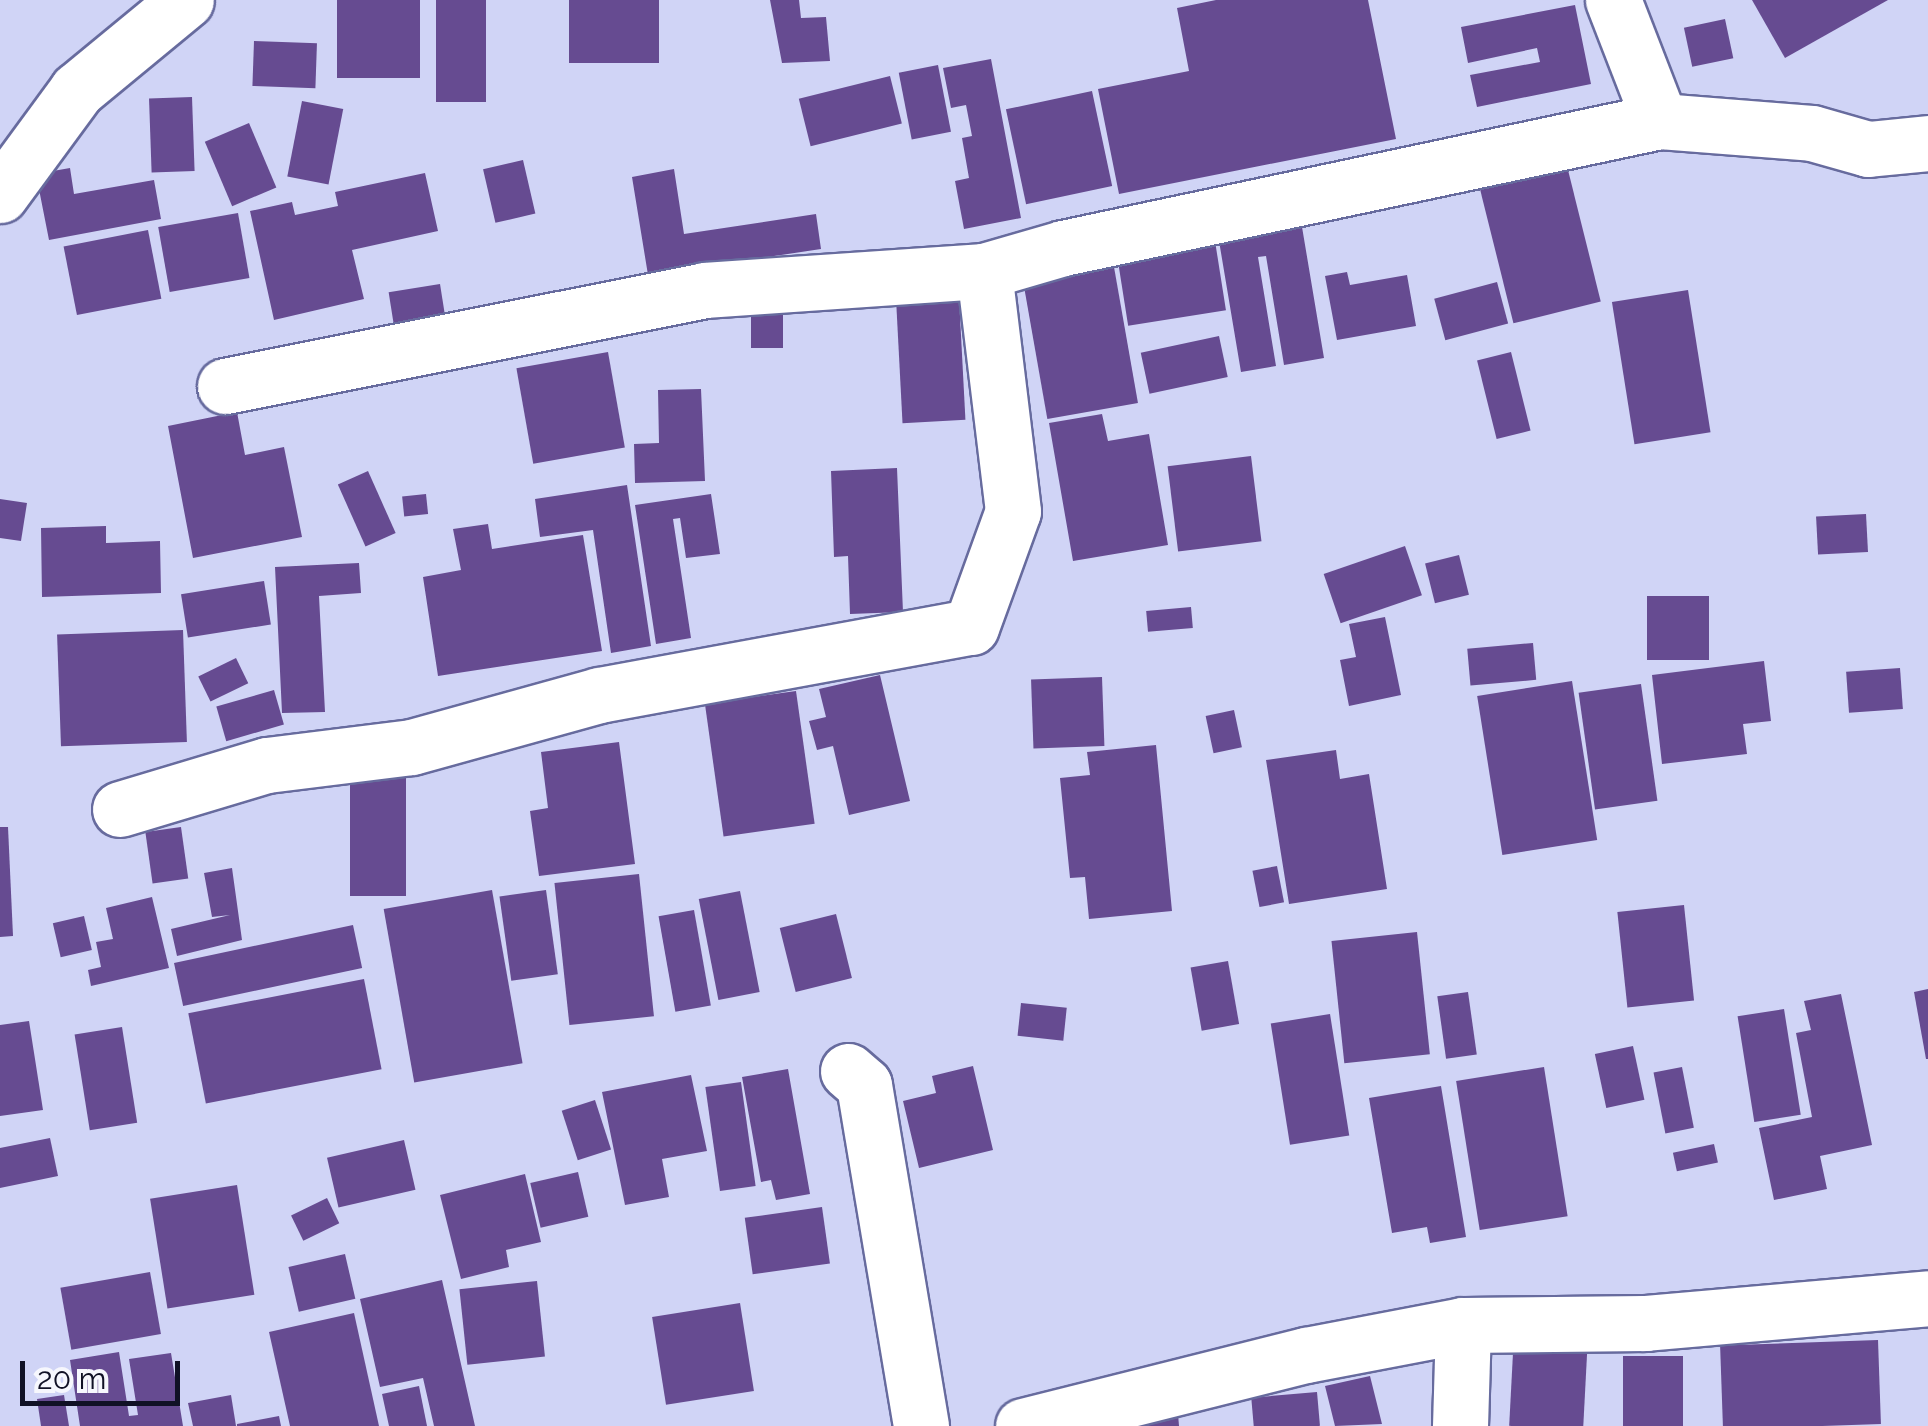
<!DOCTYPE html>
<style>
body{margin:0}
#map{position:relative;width:1928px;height:1426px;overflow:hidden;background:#d0d4f6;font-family:Raleway,sans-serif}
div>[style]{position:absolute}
.building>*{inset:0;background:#664b91;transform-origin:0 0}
.roads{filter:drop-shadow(2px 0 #676b9e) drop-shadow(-2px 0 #676b9e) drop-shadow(0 2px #676b9e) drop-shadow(0 -2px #676b9e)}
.minor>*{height:55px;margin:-27.5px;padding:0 27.5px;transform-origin:27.5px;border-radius:27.5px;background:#fff}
span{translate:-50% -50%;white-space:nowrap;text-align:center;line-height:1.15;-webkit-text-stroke:10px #f6f7fd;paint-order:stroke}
.scale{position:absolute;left:20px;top:1361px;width:160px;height:45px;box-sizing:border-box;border:5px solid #101125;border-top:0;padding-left:12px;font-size:30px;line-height:35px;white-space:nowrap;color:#101125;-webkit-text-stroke:8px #f6f7fd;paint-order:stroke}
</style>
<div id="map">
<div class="building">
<div style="left:337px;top:0;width:83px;height:78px"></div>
<div style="left:436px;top:0;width:50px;height:102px"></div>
<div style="left:569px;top:0;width:90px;height:63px"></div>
<div style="clip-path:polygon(770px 0,799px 0,801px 18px,826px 17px,830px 61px,782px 63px)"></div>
<div style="clip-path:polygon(1216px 0,1368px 0,1396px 139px,1119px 194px,1098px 89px,1189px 71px,1177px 8px)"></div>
<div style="clip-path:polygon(1752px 0,1888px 0,1785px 58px)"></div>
<div style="clip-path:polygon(1575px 5px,1591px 84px,1477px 107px,1470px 75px,1540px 62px,1537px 48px,1468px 63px,1461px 27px)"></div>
<div style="left:1725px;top:19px;width:40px;height:42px;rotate:78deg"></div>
<div style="left:254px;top:41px;width:63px;height:45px;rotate:2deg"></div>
<div style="clip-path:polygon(991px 59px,1021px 218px,964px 229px,955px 181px,969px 178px,962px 138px,972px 136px,966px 105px,951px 108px,943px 68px)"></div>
<div style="left:938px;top:65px;width:68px;height:40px;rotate:79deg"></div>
<div style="left:890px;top:76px;width:49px;height:94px;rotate:76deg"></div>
<div style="left:1092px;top:91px;width:97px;height:88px;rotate:78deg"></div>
<div style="left:192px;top:97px;width:74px;height:43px;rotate:88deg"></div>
<div style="left:302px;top:101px;width:42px;height:77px;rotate:11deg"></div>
<div style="left:249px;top:123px;width:70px;height:48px;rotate:67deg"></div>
<div style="left:1564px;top:154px;width:152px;height:90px;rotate:76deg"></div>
<div style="left:523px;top:160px;width:55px;height:41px;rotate:77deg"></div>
<div style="clip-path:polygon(70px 168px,74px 194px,154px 180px,161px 219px,49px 240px,36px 174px)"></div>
<div style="clip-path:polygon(674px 169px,684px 234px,816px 214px,821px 249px,648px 275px,632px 177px)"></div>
<div style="clip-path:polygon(425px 173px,438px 231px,352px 250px,364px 299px,274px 320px,250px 211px,292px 202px,295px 215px,338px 206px,335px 192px)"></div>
<div style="left:238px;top:213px;width:66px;height:81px;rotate:80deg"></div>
<div style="clip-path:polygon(1300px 215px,1324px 358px,1284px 365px,1266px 256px,1258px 257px,1276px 366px,1241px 372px,1217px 229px)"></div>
<div style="left:148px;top:230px;width:70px;height:86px;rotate:79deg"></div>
<div style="left:1215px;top:241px;width:70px;height:99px;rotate:81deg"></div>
<div style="left:1114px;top:267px;width:138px;height:92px;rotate:80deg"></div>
<div style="clip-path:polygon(1347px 272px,1350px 285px,1407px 275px,1416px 326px,1337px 340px,1325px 276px)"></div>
<div style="left:1497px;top:282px;width:43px;height:65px;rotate:75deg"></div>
<div style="left:440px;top:284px;width:37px;height:52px;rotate:81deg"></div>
<div style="left:1688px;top:290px;width:144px;height:77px;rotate:81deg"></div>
<div style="left:959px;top:297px;width:123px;height:63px;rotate:87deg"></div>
<div style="left:783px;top:315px;width:33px;height:32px;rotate:90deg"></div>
<div style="left:1219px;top:336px;width:42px;height:80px;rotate:78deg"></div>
<div style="left:608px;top:352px;width:97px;height:93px;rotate:80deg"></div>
<div style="left:1511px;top:352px;width:81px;height:35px;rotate:76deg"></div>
<div style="clip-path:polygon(701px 389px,705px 481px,635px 483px,634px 444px,659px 443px,658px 390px)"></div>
<div style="clip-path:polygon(237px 412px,245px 455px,284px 447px,302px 537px,193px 558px,168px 426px)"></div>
<div style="clip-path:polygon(1102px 414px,1108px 441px,1149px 434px,1168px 545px,1073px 561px,1049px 423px)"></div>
<div style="left:1251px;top:456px;width:86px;height:84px;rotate:83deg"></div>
<div style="clip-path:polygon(897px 468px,903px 612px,850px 614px,848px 556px,834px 557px,831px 471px)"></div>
<div style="left:368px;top:471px;width:68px;height:33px;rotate:66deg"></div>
<div style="clip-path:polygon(627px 485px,651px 646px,611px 653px,593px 530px,540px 537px,535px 499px)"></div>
<div style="left:426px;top:494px;width:20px;height:24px;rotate:84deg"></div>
<div style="clip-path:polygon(711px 494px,720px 554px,686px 558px,680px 518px,673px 519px,691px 638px,656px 644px,635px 505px)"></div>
<div style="clip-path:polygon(0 499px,27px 503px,21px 541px,0 538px)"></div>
<div style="left:1866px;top:514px;width:38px;height:50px;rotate:87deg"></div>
<div style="clip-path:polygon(488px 524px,492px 549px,583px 535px,602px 651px,438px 676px,423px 577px,461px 570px,453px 529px)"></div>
<div style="clip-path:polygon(106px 526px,106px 543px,160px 541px,161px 593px,42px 597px,41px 528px)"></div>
<div style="left:1405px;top:546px;width:52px;height:86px;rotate:71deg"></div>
<div style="left:1459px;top:555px;width:41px;height:35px;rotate:76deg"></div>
<div style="clip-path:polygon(359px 563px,361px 593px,319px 596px,325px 712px,282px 713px,275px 567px)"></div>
<div style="left:264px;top:581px;width:44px;height:84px;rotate:81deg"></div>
<div style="left:1647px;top:596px;width:62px;height:64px"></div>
<div style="left:1191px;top:607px;width:21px;height:45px;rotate:85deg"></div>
<div style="clip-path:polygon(1385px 617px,1401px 695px,1349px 706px,1340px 660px,1356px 657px,1349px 624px)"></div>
<div style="left:183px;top:630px;width:112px;height:126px;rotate:88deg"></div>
<div style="left:1533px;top:643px;width:37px;height:66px;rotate:85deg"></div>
<div style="left:236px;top:658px;width:28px;height:42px;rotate:64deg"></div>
<div style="clip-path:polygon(1764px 661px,1771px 721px,1743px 724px,1747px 754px,1662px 764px,1652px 675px)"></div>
<div style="left:1900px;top:668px;width:41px;height:54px;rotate:86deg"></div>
<div style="clip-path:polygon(880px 675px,910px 801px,849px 815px,833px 746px,817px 750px,809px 721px,826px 717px,819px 689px)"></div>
<div style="left:1102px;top:677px;width:69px;height:71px;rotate:88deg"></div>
<div style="left:1572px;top:681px;width:161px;height:96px;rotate:81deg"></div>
<div style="left:1641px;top:684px;width:118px;height:63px;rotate:82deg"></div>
<div style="left:274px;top:690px;width:36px;height:60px;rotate:74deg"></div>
<div style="left:796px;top:691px;width:134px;height:92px;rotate:82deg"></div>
<div style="left:1234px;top:710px;width:38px;height:29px;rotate:78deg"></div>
<div style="clip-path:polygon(619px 742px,635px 864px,539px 876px,530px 811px,548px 808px,541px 752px)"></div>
<div style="clip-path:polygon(1156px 745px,1172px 911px,1089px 919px,1085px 877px,1070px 878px,1060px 778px,1090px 775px,1087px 752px)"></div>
<div style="clip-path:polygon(1336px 750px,1340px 779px,1369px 774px,1387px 889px,1289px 904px,1266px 760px)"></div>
<div style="left:350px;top:766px;width:56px;height:130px"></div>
<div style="clip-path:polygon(0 827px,8px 827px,13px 936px,0 937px)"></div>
<div style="left:181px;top:827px;width:52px;height:36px;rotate:82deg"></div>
<div style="left:1277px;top:866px;width:37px;height:25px;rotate:79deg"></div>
<div style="clip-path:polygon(232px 868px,242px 940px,177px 956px,171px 929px,230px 915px,212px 917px,204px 873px)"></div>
<div style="left:639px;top:874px;width:143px;height:85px;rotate:84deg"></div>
<div style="left:492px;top:890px;width:176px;height:110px;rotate:80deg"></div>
<div style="left:546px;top:890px;width:85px;height:47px;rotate:82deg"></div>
<div style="left:740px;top:891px;width:103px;height:42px;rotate:79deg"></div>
<div style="clip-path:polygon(152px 897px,169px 968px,91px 986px,88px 970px,101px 967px,96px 942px,113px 939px,106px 908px)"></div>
<div style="left:1684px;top:905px;width:96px;height:67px;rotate:84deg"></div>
<div style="left:694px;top:910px;width:97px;height:36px;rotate:80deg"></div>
<div style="left:836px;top:914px;width:66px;height:58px;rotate:76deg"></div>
<div style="left:84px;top:916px;width:35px;height:32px;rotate:77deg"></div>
<div style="left:353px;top:925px;width:44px;height:183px;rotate:78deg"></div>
<div style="left:1417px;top:932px;width:123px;height:86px;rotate:84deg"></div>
<div style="left:1228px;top:961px;width:64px;height:38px;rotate:80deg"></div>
<div style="left:364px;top:979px;width:92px;height:179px;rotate:79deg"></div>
<div style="clip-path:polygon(1928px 989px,1928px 1059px,1926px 1059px,1914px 992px)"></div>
<div style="left:1468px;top:992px;width:63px;height:31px;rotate:82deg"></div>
<div style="clip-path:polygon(1841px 994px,1872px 1145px,1820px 1156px,1827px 1189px,1774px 1200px,1759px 1128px,1812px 1117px,1796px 1033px,1811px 1030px,1804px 1001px)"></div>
<div style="left:1021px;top:1003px;width:46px;height:33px;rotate:6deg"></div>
<div style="left:1784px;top:1009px;width:107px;height:47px;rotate:81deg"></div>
<div style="left:1330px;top:1014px;width:123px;height:60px;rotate:81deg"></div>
<div style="clip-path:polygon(29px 1021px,43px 1110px,0 1116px,0 1025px)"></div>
<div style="left:122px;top:1027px;width:97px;height:48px;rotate:81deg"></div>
<div style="left:1633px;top:1046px;width:55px;height:39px;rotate:78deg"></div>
<div style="clip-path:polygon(973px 1066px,993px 1150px,919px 1168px,903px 1101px,936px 1093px,932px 1076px)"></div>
<div style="left:1544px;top:1067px;width:151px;height:89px;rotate:81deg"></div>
<div style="left:1682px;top:1067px;width:62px;height:29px;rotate:79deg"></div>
<div style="clip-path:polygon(788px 1069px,810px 1194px,776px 1200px,771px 1180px,761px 1182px,742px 1077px)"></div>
<div style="clip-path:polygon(691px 1075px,707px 1151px,662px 1159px,669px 1197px,625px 1205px,602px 1092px)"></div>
<div style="left:741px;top:1082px;width:105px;height:36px;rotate:82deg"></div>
<div style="clip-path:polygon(1441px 1086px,1466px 1237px,1430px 1243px,1427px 1227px,1392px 1233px,1369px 1098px)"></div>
<div style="left:595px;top:1100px;width:52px;height:35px;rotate:72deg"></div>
<div style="clip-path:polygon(50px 1138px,58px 1176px,0 1188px,0 1148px)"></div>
<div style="left:404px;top:1140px;width:51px;height:79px;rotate:77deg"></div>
<div style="left:1714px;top:1144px;width:19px;height:42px;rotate:78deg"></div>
<div style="left:578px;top:1172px;width:46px;height:49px;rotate:77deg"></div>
<div style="clip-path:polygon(525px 1174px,541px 1242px,506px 1250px,509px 1267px,461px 1279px,440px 1195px)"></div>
<div style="left:237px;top:1185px;width:111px;height:88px;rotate:81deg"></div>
<div style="left:327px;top:1198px;width:28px;height:40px;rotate:64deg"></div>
<div style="left:822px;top:1207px;width:57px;height:78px;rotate:82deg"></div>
<div style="left:345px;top:1254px;width:46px;height:58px;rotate:77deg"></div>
<div style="left:150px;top:1272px;width:63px;height:91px;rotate:80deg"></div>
<div style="clip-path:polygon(442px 1280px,475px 1426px,434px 1426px,423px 1378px,380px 1387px,360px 1299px)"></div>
<div style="left:537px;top:1281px;width:76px;height:78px;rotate:84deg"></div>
<div style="left:740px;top:1303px;width:89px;height:89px;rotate:81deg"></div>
<div style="clip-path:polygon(354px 1313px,379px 1426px,290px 1426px,269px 1332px)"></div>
<div style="left:1514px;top:1334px;width:74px;height:92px;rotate:3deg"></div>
<div style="left:1878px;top:1340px;width:84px;height:158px;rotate:88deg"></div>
<div style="clip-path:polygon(119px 1352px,129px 1416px,138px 1415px,129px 1359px,171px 1353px,183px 1426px,80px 1426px,70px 1360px)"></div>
<div style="left:1623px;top:1356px;width:60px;height:70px"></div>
<div style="clip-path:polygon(1370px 1376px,1382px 1424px,1335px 1426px,1325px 1386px)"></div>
<div style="clip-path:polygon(419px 1386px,427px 1426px,389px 1426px,382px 1394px)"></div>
<div style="left:1317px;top:1392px;width:34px;height:66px;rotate:85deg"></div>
<div style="clip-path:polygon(64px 1395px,69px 1426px,41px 1426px,37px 1399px)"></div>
<div style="clip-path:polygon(231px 1395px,236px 1426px,193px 1426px,188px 1403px)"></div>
<div style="clip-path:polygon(1178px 1414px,1179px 1426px,1073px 1426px)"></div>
<div style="clip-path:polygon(279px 1416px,281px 1426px,237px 1426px,237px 1424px)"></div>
</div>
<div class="roads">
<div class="minor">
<div style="left:1613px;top:0;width:130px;rotate:68.8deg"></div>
<div style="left:0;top:195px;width:130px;rotate:-53.7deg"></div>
<div style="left:77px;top:90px;width:141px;rotate:-39.5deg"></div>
<div style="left:225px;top:386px;width:489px;rotate:-11.3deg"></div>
<div style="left:704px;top:290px;width:281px;rotate:-3.9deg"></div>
<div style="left:984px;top:271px;width:82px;rotate:-16.2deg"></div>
<div style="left:1063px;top:248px;width:610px;rotate:-12.01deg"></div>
<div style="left:1660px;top:121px;width:152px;rotate:4.5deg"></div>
<div style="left:1812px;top:133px;width:58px;rotate:15.9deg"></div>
<div style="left:1868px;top:149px;width:60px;rotate:-5.7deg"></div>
<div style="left:120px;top:809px;width:153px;rotate:-16.7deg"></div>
<div style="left:267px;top:765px;width:146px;rotate:-7.1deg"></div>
<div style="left:412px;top:747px;width:194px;rotate:-15.5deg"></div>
<div style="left:599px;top:695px;width:378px;rotate:-10.4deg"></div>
<div style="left:971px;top:627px;width:123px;rotate:-70.1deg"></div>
<div style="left:1013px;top:511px;width:242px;rotate:-96.9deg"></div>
<div style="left:848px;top:1071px;width:21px;rotate:41deg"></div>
<div style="left:864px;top:1085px;width:346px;rotate:80.5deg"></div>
<div style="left:1023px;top:1426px;width:292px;rotate:-14.1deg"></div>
<div style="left:1306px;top:1355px;width:160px;rotate:-10.8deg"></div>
<div style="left:1463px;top:1325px;width:182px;rotate:-0.6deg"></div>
<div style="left:1645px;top:1323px;width:284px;rotate:-5deg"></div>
<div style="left:1460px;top:1426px;width:101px;rotate:-88.3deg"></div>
</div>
</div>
<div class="scale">20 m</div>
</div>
